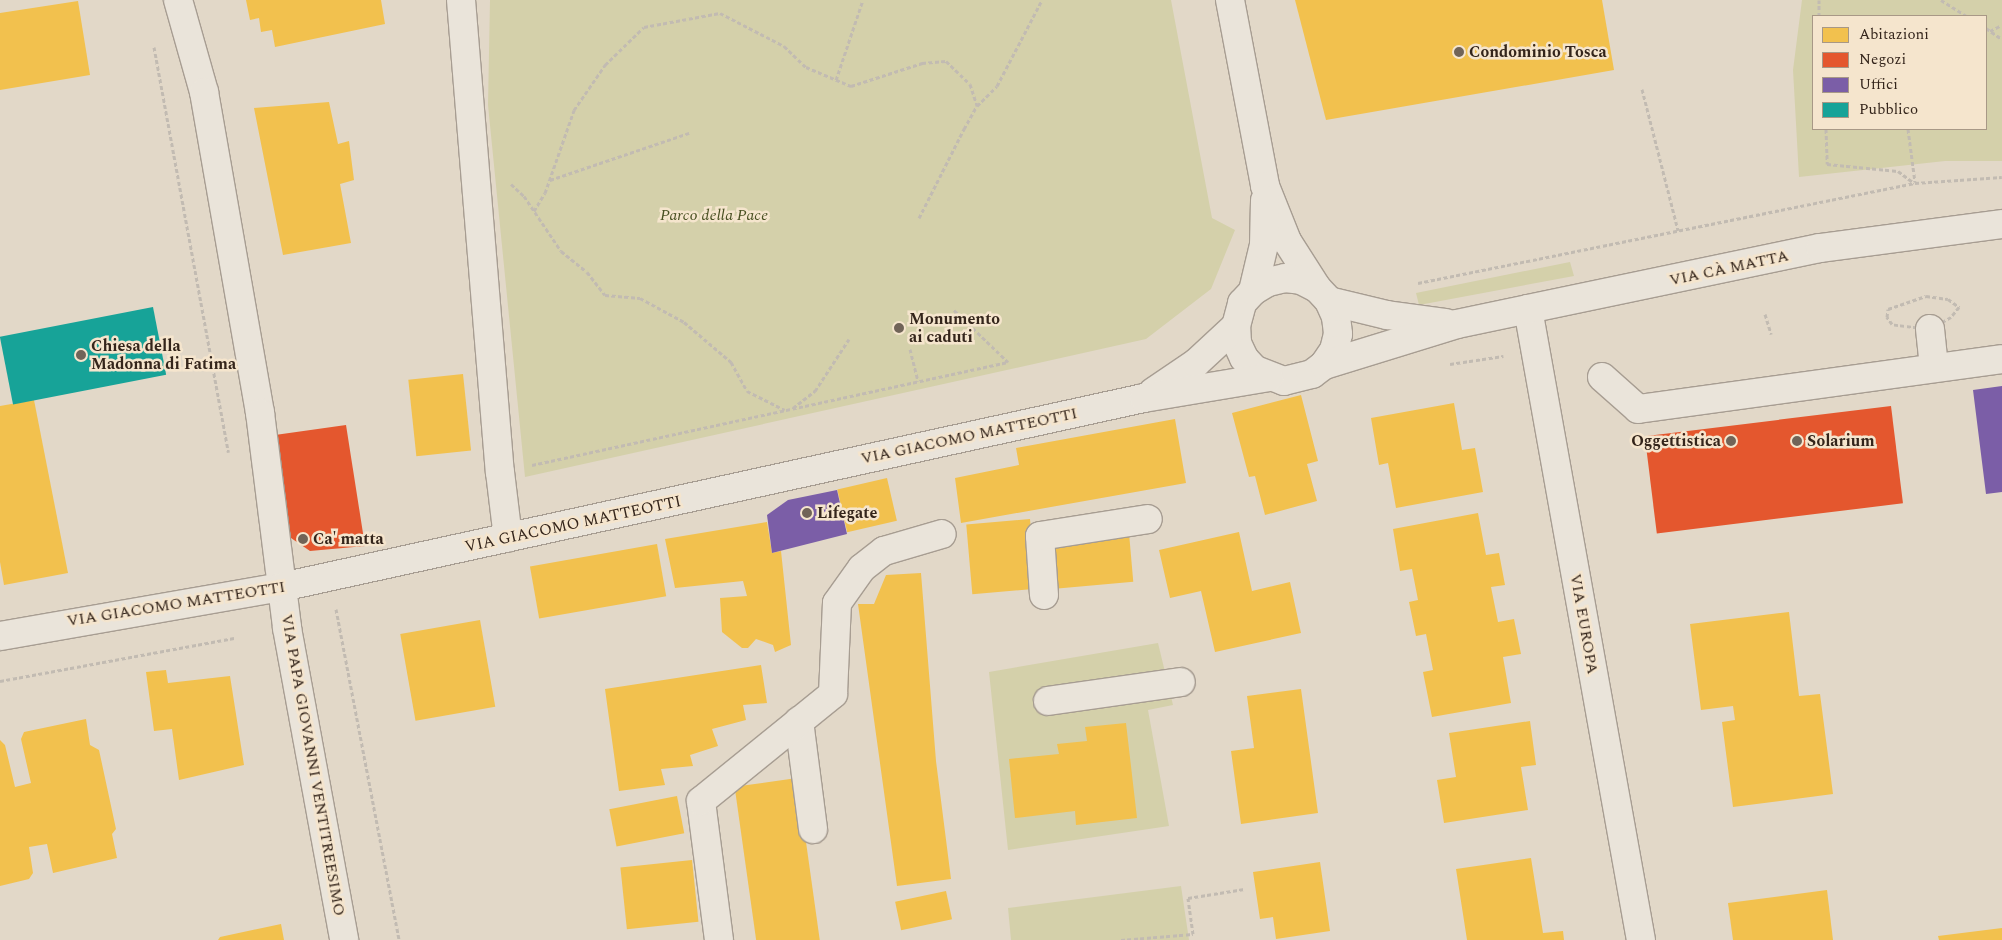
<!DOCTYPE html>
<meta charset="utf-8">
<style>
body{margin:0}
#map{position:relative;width:2002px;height:940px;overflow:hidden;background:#e2d8c8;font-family:Spectral,serif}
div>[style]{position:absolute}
.green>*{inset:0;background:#d4d0aa}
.homes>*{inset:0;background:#f2c14e;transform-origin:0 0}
.shops>*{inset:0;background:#e4572e;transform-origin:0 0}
.offices>*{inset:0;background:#7b5ea7}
.public>*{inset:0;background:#17a398;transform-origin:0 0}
.path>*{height:3px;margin-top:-1.5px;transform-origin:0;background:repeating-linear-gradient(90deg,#c2bbb2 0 4px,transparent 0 6.5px)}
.roads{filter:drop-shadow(1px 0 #a79d92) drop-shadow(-1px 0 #a79d92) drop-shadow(0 1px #a79d92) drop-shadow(0 -1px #a79d92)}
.minor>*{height:28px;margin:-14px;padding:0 14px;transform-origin:14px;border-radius:14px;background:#eae4da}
.dots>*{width:14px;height:14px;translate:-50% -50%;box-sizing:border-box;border:2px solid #f5e5cd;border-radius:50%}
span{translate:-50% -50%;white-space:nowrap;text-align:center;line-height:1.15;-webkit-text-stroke:5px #f5e5cd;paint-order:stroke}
.poi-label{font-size:16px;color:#34251b;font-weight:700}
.left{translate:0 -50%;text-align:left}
.right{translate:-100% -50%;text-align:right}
.park-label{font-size:16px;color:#495022;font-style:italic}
.street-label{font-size:16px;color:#34251b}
.legend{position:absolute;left:1812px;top:15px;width:175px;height:115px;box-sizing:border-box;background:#f5e5cd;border:1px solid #a89886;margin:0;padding:6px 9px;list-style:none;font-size:15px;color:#34251b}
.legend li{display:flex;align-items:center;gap:10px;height:25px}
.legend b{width:25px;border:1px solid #a89886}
</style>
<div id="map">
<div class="green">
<div style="clip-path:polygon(490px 0,1171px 0,1212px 218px,1235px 230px,1211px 289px,1146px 339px,525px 477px,488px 105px)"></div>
<div style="clip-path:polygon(evenodd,1802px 0,2002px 0,2002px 161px,1945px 161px,1799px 177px,1793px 70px,1802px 0,1813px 16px,1986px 16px,1986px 129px,1813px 129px,1813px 16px)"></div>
<div style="clip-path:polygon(1570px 262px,1574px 276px,1419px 305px,1416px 293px)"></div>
<div style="clip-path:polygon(1158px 643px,1173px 705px,1148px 710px,1169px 826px,1008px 850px,989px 672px)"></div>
<div style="clip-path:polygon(1181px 886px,1189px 940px,1011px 940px,1008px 908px)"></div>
</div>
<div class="homes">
<div style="clip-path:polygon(246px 0,381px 0,385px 24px,275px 47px,272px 30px,261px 32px,259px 18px,250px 20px)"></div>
<div style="clip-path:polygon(1295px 0,1602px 0,1614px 70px,1326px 120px)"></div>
<div style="clip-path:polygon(78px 1px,90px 75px,0 90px,0 13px)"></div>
<div style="clip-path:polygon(329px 102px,338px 144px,349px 141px,354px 180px,340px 184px,351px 243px,283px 255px,254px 108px)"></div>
<div style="left:463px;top:374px;width:77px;height:55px;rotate:84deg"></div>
<div style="clip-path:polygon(1301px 395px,1318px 461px,1307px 464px,1317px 501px,1265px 515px,1255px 476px,1249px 477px,1232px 413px)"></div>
<div style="clip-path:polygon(34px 400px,68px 573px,4px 585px,0 562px,0 406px)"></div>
<div style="clip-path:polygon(1454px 403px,1462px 450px,1475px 448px,1483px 492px,1396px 508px,1388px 463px,1379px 465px,1371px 418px)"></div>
<div style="clip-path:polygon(1175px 419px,1186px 483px,961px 523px,955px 478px,1019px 465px,1016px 448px)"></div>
<div style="left:887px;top:478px;width:44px;height:51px;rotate:77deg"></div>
<div style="clip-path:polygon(1478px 513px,1486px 555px,1499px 553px,1505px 585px,1491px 587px,1498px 622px,1514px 619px,1521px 654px,1503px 657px,1511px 703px,1432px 717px,1423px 672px,1433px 670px,1426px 634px,1416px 636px,1409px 602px,1418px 600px,1412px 569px,1400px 571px,1393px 529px)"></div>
<div style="left:1030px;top:519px;width:70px;height:64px;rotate:85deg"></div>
<div style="clip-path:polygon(767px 522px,772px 553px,781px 551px,791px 645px,775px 652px,773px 645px,756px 639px,748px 648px,742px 648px,722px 632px,720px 598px,747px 596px,743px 581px,675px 588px,665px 539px)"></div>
<div style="clip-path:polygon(1239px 532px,1252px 591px,1290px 582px,1301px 633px,1215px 652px,1201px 591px,1170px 598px,1159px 550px)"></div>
<div style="left:1129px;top:533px;width:49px;height:84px;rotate:85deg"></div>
<div style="left:657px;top:544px;width:53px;height:129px;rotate:80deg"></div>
<div style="clip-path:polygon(921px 573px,936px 761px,951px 879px,897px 886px,858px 604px,874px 604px,886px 575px)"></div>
<div style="clip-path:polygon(1789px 612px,1799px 696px,1820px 694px,1833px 794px,1733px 807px,1722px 722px,1735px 720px,1733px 706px,1701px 710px,1690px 624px)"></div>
<div style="left:480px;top:620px;width:88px;height:81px;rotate:80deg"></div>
<div style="clip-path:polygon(761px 665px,767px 703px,743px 705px,746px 720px,712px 729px,718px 746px,690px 755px,693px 766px,661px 769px,665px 785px,619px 791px,605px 689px)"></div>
<div style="clip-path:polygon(166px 670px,168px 683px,230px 676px,244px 765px,179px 780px,172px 729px,154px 731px,146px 672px)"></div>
<div style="clip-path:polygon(1301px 689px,1318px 813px,1241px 824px,1231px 751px,1254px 748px,1247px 696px)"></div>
<div style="clip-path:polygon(86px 719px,90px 745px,99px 750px,116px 829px,112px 834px,117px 858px,53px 873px,47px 844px,29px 847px,33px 873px,29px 879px,0 886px,0 740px,5px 745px,15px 787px,31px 783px,21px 739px,24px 732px)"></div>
<div style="clip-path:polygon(1530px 721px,1536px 765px,1521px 767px,1528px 810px,1444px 823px,1437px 780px,1456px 777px,1449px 733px)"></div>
<div style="clip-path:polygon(1126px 723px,1137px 818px,1076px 825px,1075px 811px,1015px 818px,1009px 759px,1059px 754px,1057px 744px,1087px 741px,1085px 727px)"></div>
<div style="left:797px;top:778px;width:164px;height:63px;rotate:82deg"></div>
<div style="left:677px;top:796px;width:38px;height:69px;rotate:79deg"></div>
<div style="clip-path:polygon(1531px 858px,1543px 933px,1563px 931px,1564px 940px,1467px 940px,1456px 869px)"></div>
<div style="left:692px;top:860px;width:62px;height:72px;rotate:84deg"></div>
<div style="clip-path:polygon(1320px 862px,1330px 931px,1276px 939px,1273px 917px,1260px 919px,1253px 872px)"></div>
<div style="clip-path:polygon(1827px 890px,1833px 940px,1733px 940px,1728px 903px)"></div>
<div style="left:946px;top:891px;width:29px;height:52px;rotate:78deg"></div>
<div style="clip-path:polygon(281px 924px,284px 940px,218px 940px,220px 937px)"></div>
<div style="clip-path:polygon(2002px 928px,2002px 940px,1939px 940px,1938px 936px)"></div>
</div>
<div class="shops">
<div style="left:1891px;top:406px;width:98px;height:248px;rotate:83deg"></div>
<div style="clip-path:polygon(346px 425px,365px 546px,310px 551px,291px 538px,275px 435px)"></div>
</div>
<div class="offices">
<div style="clip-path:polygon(2002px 386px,2002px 492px,1986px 494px,1973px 390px)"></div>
<div style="clip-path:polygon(837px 490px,847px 534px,772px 553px,767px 515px,788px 500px)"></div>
</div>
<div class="public">
<div style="left:153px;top:307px;width:69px;height:156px;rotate:79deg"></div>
</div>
<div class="path">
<div style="left:1941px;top:0;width:31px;rotate:32deg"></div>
<div style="left:1819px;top:16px;width:16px;rotate:-90deg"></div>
<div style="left:1986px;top:28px;width:19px;rotate:35deg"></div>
<div style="left:1990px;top:31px;width:13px;rotate:-27deg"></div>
<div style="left:154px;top:47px;width:412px;rotate:79.6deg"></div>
<div style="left:836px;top:80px;width:84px;rotate:-71.4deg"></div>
<div style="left:1642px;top:89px;width:146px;rotate:75.7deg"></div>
<div style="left:1826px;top:129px;width:35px;rotate:88deg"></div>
<div style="left:1827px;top:164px;width:71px;rotate:5.6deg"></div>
<div style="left:1898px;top:171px;width:20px;rotate:37deg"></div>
<div style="left:1908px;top:129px;width:53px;rotate:82.5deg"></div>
<div style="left:550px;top:180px;width:147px;rotate:-18.7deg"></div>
<div style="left:511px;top:184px;width:18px;rotate:43deg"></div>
<div style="left:524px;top:196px;width:66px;rotate:56.1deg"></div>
<div style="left:561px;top:251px;width:33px;rotate:39deg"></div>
<div style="left:587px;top:272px;width:29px;rotate:52deg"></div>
<div style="left:605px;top:295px;width:35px;rotate:5deg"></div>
<div style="left:640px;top:298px;width:50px;rotate:28.6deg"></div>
<div style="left:684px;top:322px;width:62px;rotate:40.4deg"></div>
<div style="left:731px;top:362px;width:33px;rotate:61deg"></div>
<div style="left:747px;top:391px;width:42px;rotate:26.6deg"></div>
<div style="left:534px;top:211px;width:21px;rotate:-59deg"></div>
<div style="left:545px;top:193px;width:88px;rotate:-70.7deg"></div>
<div style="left:574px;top:110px;width:55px;rotate:-55.4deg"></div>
<div style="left:605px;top:65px;width:54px;rotate:-44.3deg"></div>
<div style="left:644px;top:27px;width:77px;rotate:-10.4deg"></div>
<div style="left:720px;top:13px;width:72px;rotate:27.3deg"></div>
<div style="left:784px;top:46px;width:30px;rotate:44deg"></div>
<div style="left:806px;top:67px;width:49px;rotate:22.9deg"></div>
<div style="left:851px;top:86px;width:75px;rotate:-17.9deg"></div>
<div style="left:922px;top:63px;width:24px;rotate:-5deg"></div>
<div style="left:946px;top:61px;width:33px;rotate:44deg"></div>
<div style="left:970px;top:84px;width:23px;rotate:72deg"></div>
<div style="left:919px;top:218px;width:100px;rotate:-63.2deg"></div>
<div style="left:964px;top:129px;width:26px;rotate:-61deg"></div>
<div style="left:977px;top:106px;width:28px;rotate:-45deg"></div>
<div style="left:997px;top:86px;width:97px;rotate:-62.4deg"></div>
<div style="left:1418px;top:283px;width:507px;rotate:-11.38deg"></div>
<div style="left:1915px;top:183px;width:87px;rotate:-3.9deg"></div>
<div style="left:1926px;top:296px;width:22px;rotate:8deg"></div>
<div style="left:1948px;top:299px;width:14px;rotate:36deg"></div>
<div style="left:1959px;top:307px;width:13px;rotate:129deg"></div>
<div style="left:1951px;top:317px;width:24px;rotate:150deg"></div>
<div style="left:1930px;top:329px;width:38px;rotate:-173deg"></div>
<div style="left:1892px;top:324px;width:9px;rotate:-126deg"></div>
<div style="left:1887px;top:317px;width:8px;rotate:-83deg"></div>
<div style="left:1888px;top:309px;width:40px;rotate:-18.9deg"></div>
<div style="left:954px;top:310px;width:75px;rotate:43.9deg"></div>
<div style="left:1765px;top:314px;width:21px;rotate:73deg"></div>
<div style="left:910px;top:349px;width:33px;rotate:76deg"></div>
<div style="left:1450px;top:364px;width:54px;rotate:-8.6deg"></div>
<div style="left:793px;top:408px;width:28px;rotate:-38deg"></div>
<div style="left:815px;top:391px;width:62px;rotate:-56.8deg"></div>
<div style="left:532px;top:465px;width:487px;rotate:-12.2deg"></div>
<div style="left:336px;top:609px;width:337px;rotate:79.2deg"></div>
<div style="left:0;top:681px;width:238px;rotate:-10.4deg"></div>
<div style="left:1121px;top:940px;width:72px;rotate:-4.8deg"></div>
<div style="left:1193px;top:934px;width:36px;rotate:-98deg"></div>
<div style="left:1188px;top:898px;width:57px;rotate:-9.1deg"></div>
</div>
<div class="roads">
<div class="minor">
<div style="left:178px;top:0;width:96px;rotate:74.2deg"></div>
<div style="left:204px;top:92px;width:326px;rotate:80.1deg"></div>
<div style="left:260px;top:413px;width:217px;rotate:82.8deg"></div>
<div style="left:287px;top:628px;width:317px;rotate:79.6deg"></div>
<div style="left:461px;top:0;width:474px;rotate:85.3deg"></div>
<div style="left:500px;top:472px;width:66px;rotate:83.1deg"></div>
<div style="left:1230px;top:0;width:189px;rotate:79.3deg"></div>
<div style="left:1265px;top:186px;width:59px;rotate:68.2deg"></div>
<div style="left:1287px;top:241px;width:56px;rotate:57.4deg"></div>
<div style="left:1317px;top:288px;width:18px;rotate:47deg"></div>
<div style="left:1329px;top:301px;width:17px;rotate:66deg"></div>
<div style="left:1336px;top:317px;width:17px;rotate:83deg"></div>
<div style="left:1338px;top:334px;width:16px;rotate:104deg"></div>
<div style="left:1334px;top:350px;width:18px;rotate:124deg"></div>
<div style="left:1324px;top:365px;width:15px;rotate:143deg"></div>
<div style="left:1312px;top:374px;width:29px;rotate:166deg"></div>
<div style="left:1284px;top:381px;width:31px;rotate:-159deg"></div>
<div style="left:1255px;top:370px;width:16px;rotate:-133deg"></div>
<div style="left:1244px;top:358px;width:17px;rotate:-115deg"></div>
<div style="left:1237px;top:343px;width:17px;rotate:-93deg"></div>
<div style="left:1236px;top:326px;width:24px;rotate:-75deg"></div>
<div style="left:1242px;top:303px;width:16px;rotate:-47deg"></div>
<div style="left:1253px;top:291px;width:17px;rotate:-31deg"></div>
<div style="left:1268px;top:282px;width:17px;rotate:-13deg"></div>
<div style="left:1285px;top:278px;width:16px;rotate:7deg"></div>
<div style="left:1301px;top:280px;width:18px;rotate:27deg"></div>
<div style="left:1253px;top:291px;width:47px;rotate:-76.6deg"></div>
<div style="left:1264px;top:245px;width:45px;rotate:-88.7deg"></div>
<div style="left:1329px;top:301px;width:60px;rotate:13.6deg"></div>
<div style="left:1387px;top:315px;width:60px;rotate:7.7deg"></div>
<div style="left:1528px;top:309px;width:641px;rotate:79.85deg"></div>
<div style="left:1930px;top:329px;width:39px;rotate:84deg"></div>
<div style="left:1324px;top:365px;width:139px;rotate:-17.1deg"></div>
<div style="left:1457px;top:324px;width:73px;rotate:-11.9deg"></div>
<div style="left:1528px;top:309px;width:298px;rotate:-11.8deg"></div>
<div style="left:1820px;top:248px;width:184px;rotate:-7.5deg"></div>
<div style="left:1602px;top:377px;width:48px;rotate:41.6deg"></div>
<div style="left:1638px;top:409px;width:367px;rotate:-7.8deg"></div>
<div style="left:1153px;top:392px;width:52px;rotate:-34deg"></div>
<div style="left:1196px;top:363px;width:54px;rotate:-42.8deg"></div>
<div style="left:1044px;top:595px;width:59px;rotate:-93.9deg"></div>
<div style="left:1040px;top:536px;width:109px;rotate:-8.9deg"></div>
<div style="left:0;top:636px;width:286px;rotate:-9.9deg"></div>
<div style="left:282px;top:587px;width:882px;rotate:-12.37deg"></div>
<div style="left:1144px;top:398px;width:127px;rotate:-9.5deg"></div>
<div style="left:1048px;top:701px;width:134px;rotate:-8.1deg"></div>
<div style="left:799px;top:721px;width:109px;rotate:82.6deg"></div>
<div style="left:719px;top:940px;width:140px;rotate:-97.4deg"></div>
<div style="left:701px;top:801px;width:170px;rotate:-39deg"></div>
<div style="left:833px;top:694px;width:91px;rotate:-87.5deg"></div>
<div style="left:837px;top:603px;width:43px;rotate:-54.5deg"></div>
<div style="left:862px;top:568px;width:28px;rotate:-38deg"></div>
<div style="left:884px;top:551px;width:60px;rotate:-16.3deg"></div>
</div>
</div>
<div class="dots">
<div style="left:1459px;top:52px;background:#716458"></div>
<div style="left:899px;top:328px;background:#716458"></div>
<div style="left:81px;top:355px;background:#716458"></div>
<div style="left:1731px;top:441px;background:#716458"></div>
<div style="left:1797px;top:441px;background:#716458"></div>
<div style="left:807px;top:513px;background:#716458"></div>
<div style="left:303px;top:539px;background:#716458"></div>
</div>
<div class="poi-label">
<span class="left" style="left:1469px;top:52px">Condominio Tosca</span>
<span class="left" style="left:909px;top:328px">Monumento<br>ai caduti</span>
<span class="left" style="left:91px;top:355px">Chiesa della<br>Madonna di Fatima</span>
<span class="right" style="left:1721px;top:441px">Oggettistica</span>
<span class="left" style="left:1807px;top:441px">Solarium</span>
<span class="left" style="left:817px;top:513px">Lifegate</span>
<span class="left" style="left:313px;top:539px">Ca' matta</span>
</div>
<div class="park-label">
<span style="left:714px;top:215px">Parco della Pace</span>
</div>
<div class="street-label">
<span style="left:1729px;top:268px;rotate:-12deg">VIA CÀ MATTA</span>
<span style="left:969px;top:436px;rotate:-12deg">VIA GIACOMO MATTEOTTI</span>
<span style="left:573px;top:524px;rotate:-12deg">VIA GIACOMO MATTEOTTI</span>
<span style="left:176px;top:604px;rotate:-9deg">VIA GIACOMO MATTEOTTI</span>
<span style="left:1584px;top:624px;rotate:80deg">VIA EUROPA</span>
<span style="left:313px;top:765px;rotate:80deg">VIA PAPA GIOVANNI VENTITREESIMO</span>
</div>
<ul class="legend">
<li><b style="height:14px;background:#f2c14e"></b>Abitazioni</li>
<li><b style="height:14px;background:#e4572e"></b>Negozi</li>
<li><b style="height:14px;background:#7b5ea7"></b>Uffici</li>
<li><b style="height:14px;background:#17a398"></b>Pubblico</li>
</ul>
</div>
